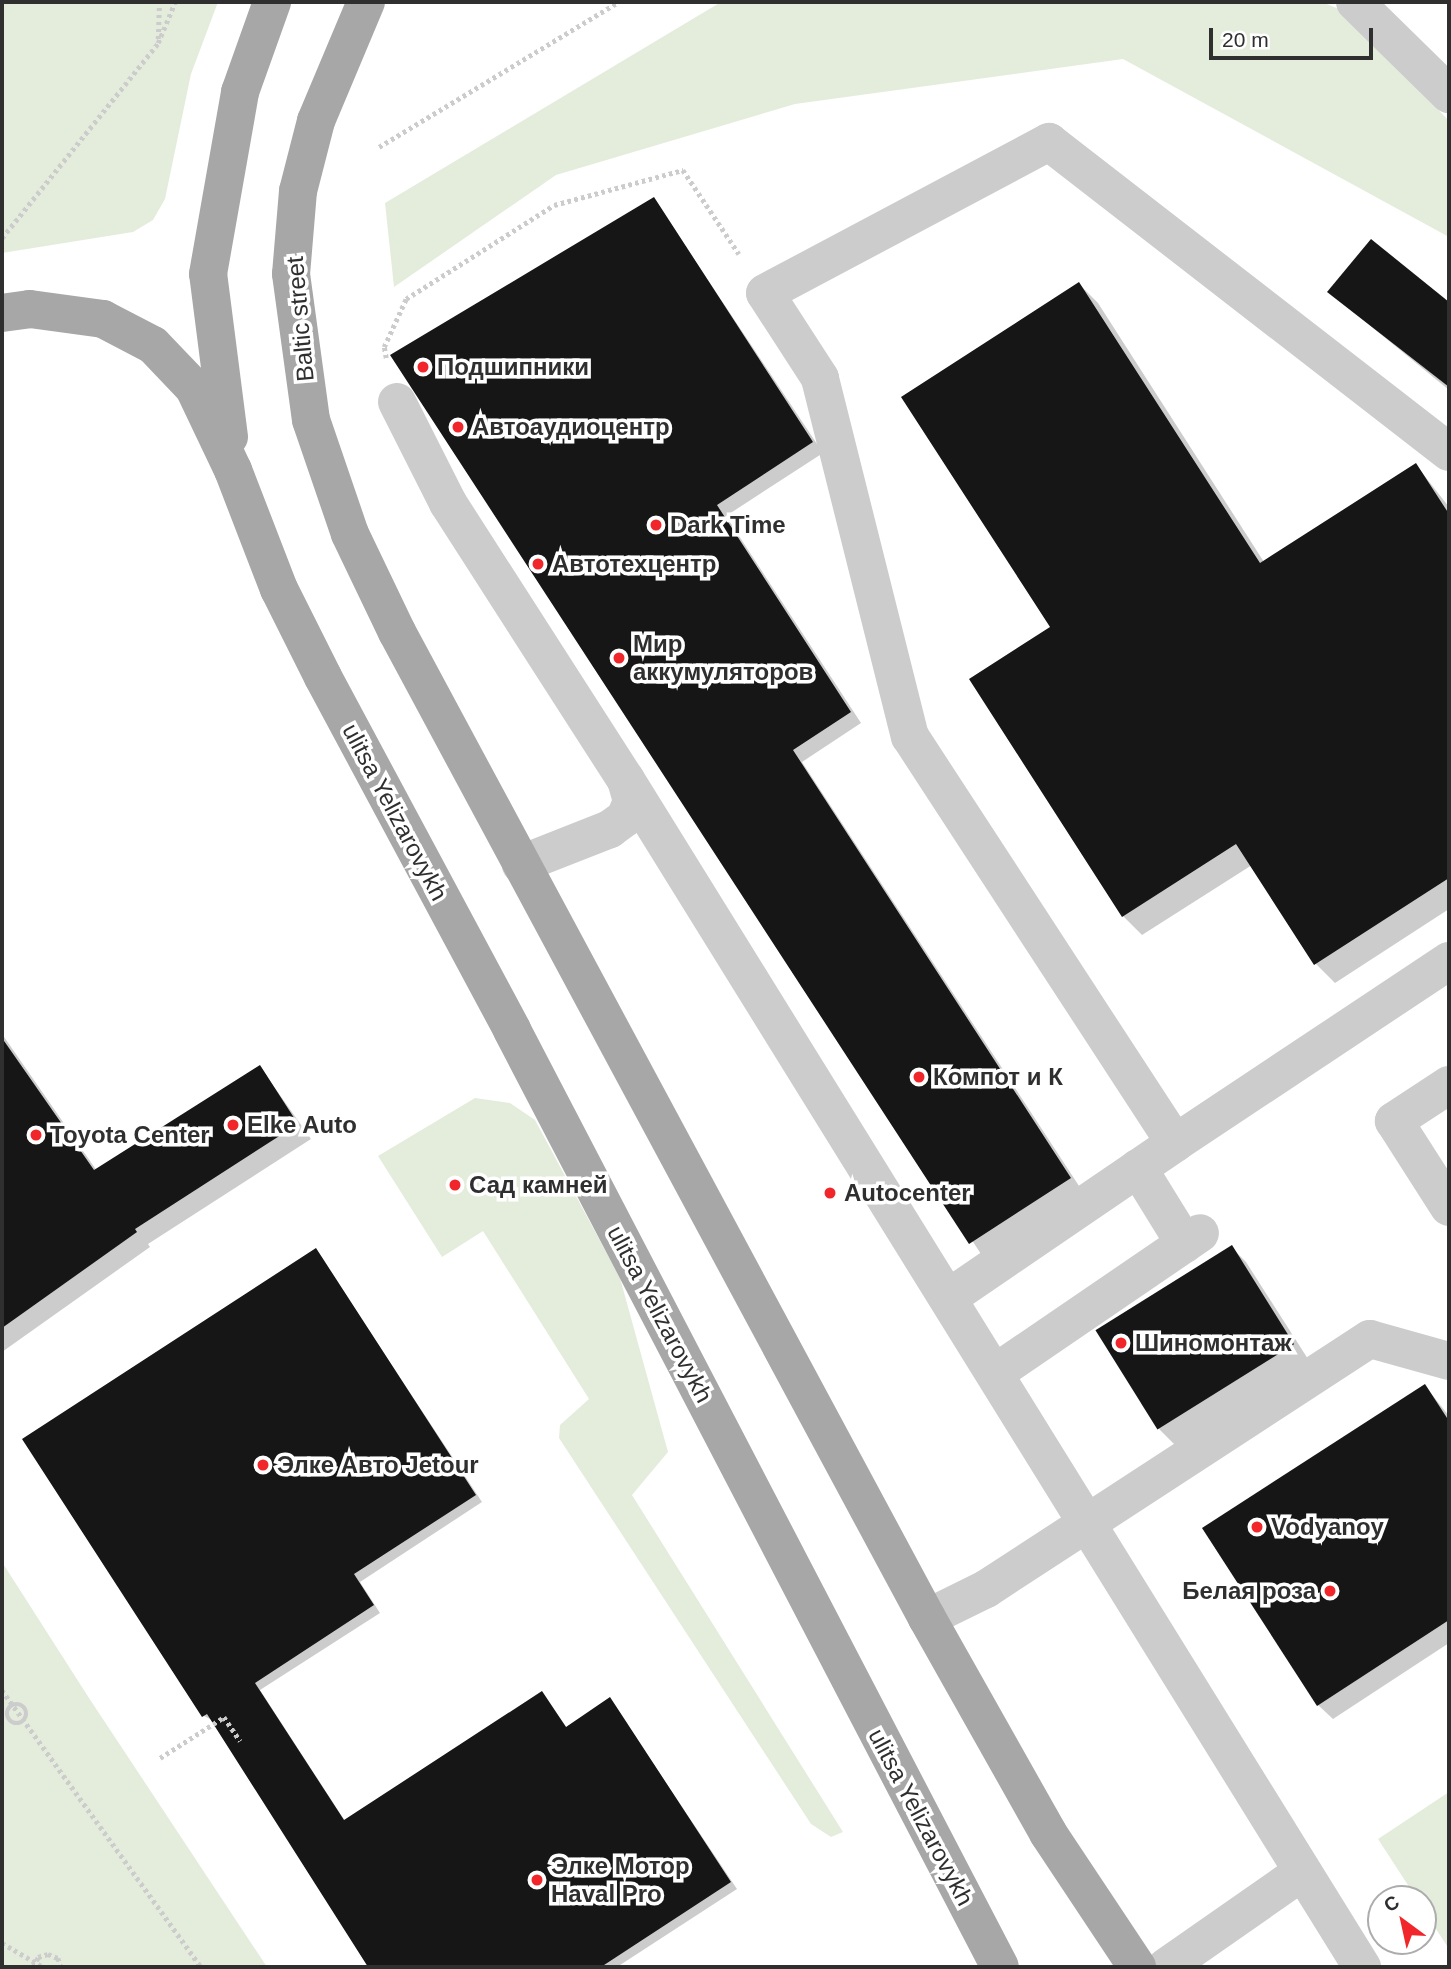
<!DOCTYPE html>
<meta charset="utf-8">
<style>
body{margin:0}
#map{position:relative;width:1451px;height:1969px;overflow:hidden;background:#fff;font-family:Arial,sans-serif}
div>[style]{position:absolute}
.green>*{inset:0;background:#e4eddb}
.shadow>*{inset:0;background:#0003}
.building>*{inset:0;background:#161616;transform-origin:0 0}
.path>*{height:4.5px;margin-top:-2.25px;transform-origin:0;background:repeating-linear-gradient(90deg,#ccc 0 3.5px,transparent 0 7px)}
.path>.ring{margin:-2.25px;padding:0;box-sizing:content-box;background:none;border:4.5px solid #ccc;border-radius:50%}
.minor>*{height:38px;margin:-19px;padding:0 19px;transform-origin:19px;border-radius:19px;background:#ccc}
.major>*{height:38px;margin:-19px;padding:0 19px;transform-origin:19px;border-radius:19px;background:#a7a7a7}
.dots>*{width:19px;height:19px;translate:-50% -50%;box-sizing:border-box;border:4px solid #fff;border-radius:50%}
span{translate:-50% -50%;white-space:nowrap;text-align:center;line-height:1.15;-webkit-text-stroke:7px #fff;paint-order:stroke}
.street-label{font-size:24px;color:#2f2f2f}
.poi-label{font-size:24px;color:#2f2f2f;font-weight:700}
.left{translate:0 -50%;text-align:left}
.right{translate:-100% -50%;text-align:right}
.frame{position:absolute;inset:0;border:4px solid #2f2f2f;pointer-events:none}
.north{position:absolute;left:1367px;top:1885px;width:70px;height:70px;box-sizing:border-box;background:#fff;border:2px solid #acacac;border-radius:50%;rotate:327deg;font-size:19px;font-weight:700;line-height:28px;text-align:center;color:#2f2f2f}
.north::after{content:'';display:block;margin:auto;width:24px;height:32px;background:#f1262b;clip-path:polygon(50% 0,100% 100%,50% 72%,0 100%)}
.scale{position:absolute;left:1209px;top:28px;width:164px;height:32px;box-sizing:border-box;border:4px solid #2f2f2f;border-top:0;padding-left:9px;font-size:21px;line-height:24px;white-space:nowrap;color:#2f2f2f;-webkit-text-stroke:5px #fff;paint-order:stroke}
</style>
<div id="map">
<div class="green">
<div style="clip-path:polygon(2px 2px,218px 2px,191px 74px,165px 199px,153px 220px,133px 232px,2px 253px)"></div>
<div style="clip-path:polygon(721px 2px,1322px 2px,1346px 12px,1449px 121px,1449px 237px,1123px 59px,795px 104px,556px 175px,394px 287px,385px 203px)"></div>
<div style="clip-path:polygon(475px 1098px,510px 1103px,535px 1120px,620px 1278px,668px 1452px,632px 1495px,843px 1832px,831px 1837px,811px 1824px,559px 1438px,560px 1425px,589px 1399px,483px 1231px,442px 1257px,378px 1156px)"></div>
<div style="clip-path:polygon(2px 1562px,89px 1698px,267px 1967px,2px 1967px)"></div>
<div style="clip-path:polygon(1449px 1792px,1449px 1949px,1423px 1909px,1423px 1899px,1417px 1899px,1378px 1839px)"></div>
</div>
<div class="shadow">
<div style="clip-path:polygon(654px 199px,823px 453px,726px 516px,861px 723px,802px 762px,1081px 1189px,981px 1254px,392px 356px)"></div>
<div style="clip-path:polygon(1371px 242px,1449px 304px,1449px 390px,1329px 292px)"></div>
<div style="clip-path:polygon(1079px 284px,1098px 303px,1264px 562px,1416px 465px,1449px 507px,1449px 909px,1335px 983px,1316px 964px,1252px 865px,1142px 935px,1123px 916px,971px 680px,1052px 628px)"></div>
<div style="clip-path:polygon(2px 1034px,97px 1171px,260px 1067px,311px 1139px,148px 1244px,150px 1247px,2px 1352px)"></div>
<div style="clip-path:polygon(1231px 1247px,1246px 1262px,1308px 1359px,1175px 1445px,1160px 1430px,1098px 1333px)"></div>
<div style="clip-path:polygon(316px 1250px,482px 1502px,360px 1582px,380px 1613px,260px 1690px,345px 1821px,542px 1693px,567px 1728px,610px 1699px,737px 1889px,617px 1967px,372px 1967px,214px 1721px,204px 1716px)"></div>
<div style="clip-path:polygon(1425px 1386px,1449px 1416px,1449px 1643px,1333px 1719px,1318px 1705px)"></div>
</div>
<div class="building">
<div style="clip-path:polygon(654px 197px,813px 442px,717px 505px,851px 712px,793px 750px,1071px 1178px,969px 1244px,390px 355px)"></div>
<div style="clip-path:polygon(1371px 239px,1449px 302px,1449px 387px,1327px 292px)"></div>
<div style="clip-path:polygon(1079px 282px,1260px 563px,1416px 463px,1449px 514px,1449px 878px,1314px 965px,1236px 844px,1122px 917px,969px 679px,1050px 627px,901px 397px)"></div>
<div style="clip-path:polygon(2px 1038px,94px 1170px,260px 1065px,298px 1124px,135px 1229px,137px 1232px,2px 1328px)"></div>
<div style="left:1232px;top:1245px;width:117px;height:161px;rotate:58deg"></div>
<div style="clip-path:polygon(316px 1248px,476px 1495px,354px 1574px,374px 1605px,255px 1683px,344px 1820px,542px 1691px,566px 1727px,610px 1697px,731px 1882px,601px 1967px,368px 1967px,207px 1714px,202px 1717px,22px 1439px)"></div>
<div style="clip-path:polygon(1425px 1384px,1449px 1421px,1449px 1620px,1317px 1706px,1202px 1528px)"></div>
</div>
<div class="path">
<div style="left:158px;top:39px;width:37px;rotate:-88deg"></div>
<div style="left:379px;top:147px;width:280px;rotate:-31.2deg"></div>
<div style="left:2px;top:238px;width:250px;rotate:-51.3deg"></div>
<div style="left:158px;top:43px;width:44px;rotate:-67.5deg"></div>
<div style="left:386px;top:358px;width:11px;rotate:-100deg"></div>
<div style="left:384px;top:347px;width:53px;rotate:-65.4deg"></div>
<div style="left:406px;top:299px;width:175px;rotate:-32.4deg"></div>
<div style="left:554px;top:205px;width:134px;rotate:-15.2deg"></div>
<div style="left:683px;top:170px;width:101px;rotate:56.3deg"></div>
<div style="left:2px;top:1690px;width:341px;rotate:54.3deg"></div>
<div class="ring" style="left:7px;top:1704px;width:15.5px;height:15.5px"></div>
<div style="left:160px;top:1758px;width:76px;rotate:-32.6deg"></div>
<div style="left:224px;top:1717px;width:29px;rotate:56deg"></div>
<div style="left:2px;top:1943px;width:48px;rotate:30.3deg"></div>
<div style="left:33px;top:1967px;width:11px;rotate:-63deg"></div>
<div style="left:38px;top:1957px;width:10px;rotate:-17deg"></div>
<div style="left:48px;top:1954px;width:11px;rotate:22deg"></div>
<div style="left:58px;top:1958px;width:9px;rotate:72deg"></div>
</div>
<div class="minor">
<div style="left:1355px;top:2px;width:132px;rotate:44.4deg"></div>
<div style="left:397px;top:402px;width:113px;rotate:63.2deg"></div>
<div style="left:448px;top:503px;width:329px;rotate:57.3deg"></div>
<div style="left:626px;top:780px;width:22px;rotate:74deg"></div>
<div style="left:632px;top:801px;width:18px;rotate:112deg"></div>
<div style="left:625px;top:818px;width:19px;rotate:144deg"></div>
<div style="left:610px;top:829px;width:96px;rotate:158.5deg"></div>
<div style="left:626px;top:780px;width:1397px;rotate:58.2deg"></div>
<div style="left:1449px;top:1085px;width:66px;rotate:146.8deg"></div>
<div style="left:1394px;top:1121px;width:102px;rotate:57.4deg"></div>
<div style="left:1175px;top:1143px;width:329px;rotate:-33.6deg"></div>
<div style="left:1138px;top:1168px;width:89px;rotate:58.3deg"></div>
<div style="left:948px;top:1298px;width:275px;rotate:-34.3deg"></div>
<div style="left:1175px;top:1143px;width:485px;rotate:-123.1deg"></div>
<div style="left:910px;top:737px;width:370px;rotate:-104.1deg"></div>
<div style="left:820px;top:378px;width:101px;rotate:-122.9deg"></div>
<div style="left:765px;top:293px;width:322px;rotate:-28deg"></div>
<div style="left:1049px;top:142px;width:506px;rotate:37.78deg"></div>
<div style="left:995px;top:1373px;width:248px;rotate:-34.3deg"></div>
<div style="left:927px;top:1618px;width:66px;rotate:-26.2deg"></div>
<div style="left:986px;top:1589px;width:458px;rotate:-33.1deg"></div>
<div style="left:1370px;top:1339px;width:82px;rotate:15.6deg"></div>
<div style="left:1166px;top:1967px;width:166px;rotate:-34.9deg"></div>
</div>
<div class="major">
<div style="left:366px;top:2px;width:129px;rotate:112.8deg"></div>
<div style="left:316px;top:121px;width:72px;rotate:104.4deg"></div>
<div style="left:298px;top:191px;width:83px;rotate:94.8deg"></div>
<div style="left:291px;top:274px;width:147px;rotate:82.2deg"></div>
<div style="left:311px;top:420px;width:120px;rotate:71.1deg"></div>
<div style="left:350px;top:534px;width:109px;rotate:64.4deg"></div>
<div style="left:397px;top:632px;width:1119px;rotate:61.74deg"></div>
<div style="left:927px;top:1618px;width:247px;rotate:60.6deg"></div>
<div style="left:1048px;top:1833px;width:161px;rotate:56.4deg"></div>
<div style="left:2px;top:313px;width:28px;rotate:-8deg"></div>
<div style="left:30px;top:309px;width:74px;rotate:7.8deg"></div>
<div style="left:103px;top:319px;width:56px;rotate:27.5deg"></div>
<div style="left:153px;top:345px;width:59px;rotate:46.4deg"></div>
<div style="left:194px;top:388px;width:91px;rotate:64.6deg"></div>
<div style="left:233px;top:470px;width:128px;rotate:68.9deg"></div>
<div style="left:279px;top:589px;width:98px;rotate:63.4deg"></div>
<div style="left:323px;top:677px;width:400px;rotate:61.8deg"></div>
<div style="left:512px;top:1030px;width:1056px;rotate:62.49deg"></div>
<div style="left:229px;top:437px;width:164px;rotate:-97.3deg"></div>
<div style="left:208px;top:274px;width:185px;rotate:-80deg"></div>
<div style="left:240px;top:92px;width:96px;rotate:-70.4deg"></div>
</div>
<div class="dots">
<div style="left:423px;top:367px;background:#f1262b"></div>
<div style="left:458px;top:427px;background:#f1262b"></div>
<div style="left:656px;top:525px;background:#f1262b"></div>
<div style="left:538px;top:564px;background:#f1262b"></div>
<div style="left:619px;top:658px;background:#f1262b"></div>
<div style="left:919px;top:1077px;background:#f1262b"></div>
<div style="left:233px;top:1125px;background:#f1262b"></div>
<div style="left:36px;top:1135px;background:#f1262b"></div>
<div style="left:455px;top:1185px;background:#f1262b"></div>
<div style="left:830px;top:1193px;background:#f1262b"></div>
<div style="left:1121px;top:1343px;background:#f1262b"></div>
<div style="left:263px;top:1465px;background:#f1262b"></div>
<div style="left:1257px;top:1527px;background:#f1262b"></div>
<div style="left:1330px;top:1591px;background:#f1262b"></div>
<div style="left:537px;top:1880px;background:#f1262b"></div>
</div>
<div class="street-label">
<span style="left:300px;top:319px;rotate:-95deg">Baltic street</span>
<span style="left:395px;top:812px;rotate:62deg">ulitsa Yelizarovykh</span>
<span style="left:660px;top:1314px;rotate:62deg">ulitsa Yelizarovykh</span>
<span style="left:921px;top:1817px;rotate:62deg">ulitsa Yelizarovykh</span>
</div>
<div class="poi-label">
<span class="left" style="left:437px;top:367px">Подшипники</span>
<span class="left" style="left:472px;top:427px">Автоаудиоцентр</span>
<span class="left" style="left:670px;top:525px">Dark Time</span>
<span class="left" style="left:552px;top:564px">Автотехцентр</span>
<span class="left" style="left:633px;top:658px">Мир<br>аккумуляторов</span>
<span class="left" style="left:933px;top:1077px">Компот и К</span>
<span class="left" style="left:247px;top:1125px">Elke Auto</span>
<span class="left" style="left:50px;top:1135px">Toyota Center</span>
<span class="left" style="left:469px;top:1185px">Сад камней</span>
<span class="left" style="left:844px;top:1193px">Autocenter</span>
<span class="left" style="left:1135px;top:1343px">Шиномонтаж</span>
<span class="left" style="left:277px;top:1465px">Элке Авто Jetour</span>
<span class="left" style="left:1271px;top:1527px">Vodyanoy</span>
<span class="right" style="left:1316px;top:1591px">Белая роза</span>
<span class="left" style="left:551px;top:1880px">Элке Мотор<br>Haval Pro</span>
</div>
<div class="frame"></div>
<div class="north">С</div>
<div class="scale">20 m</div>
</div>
